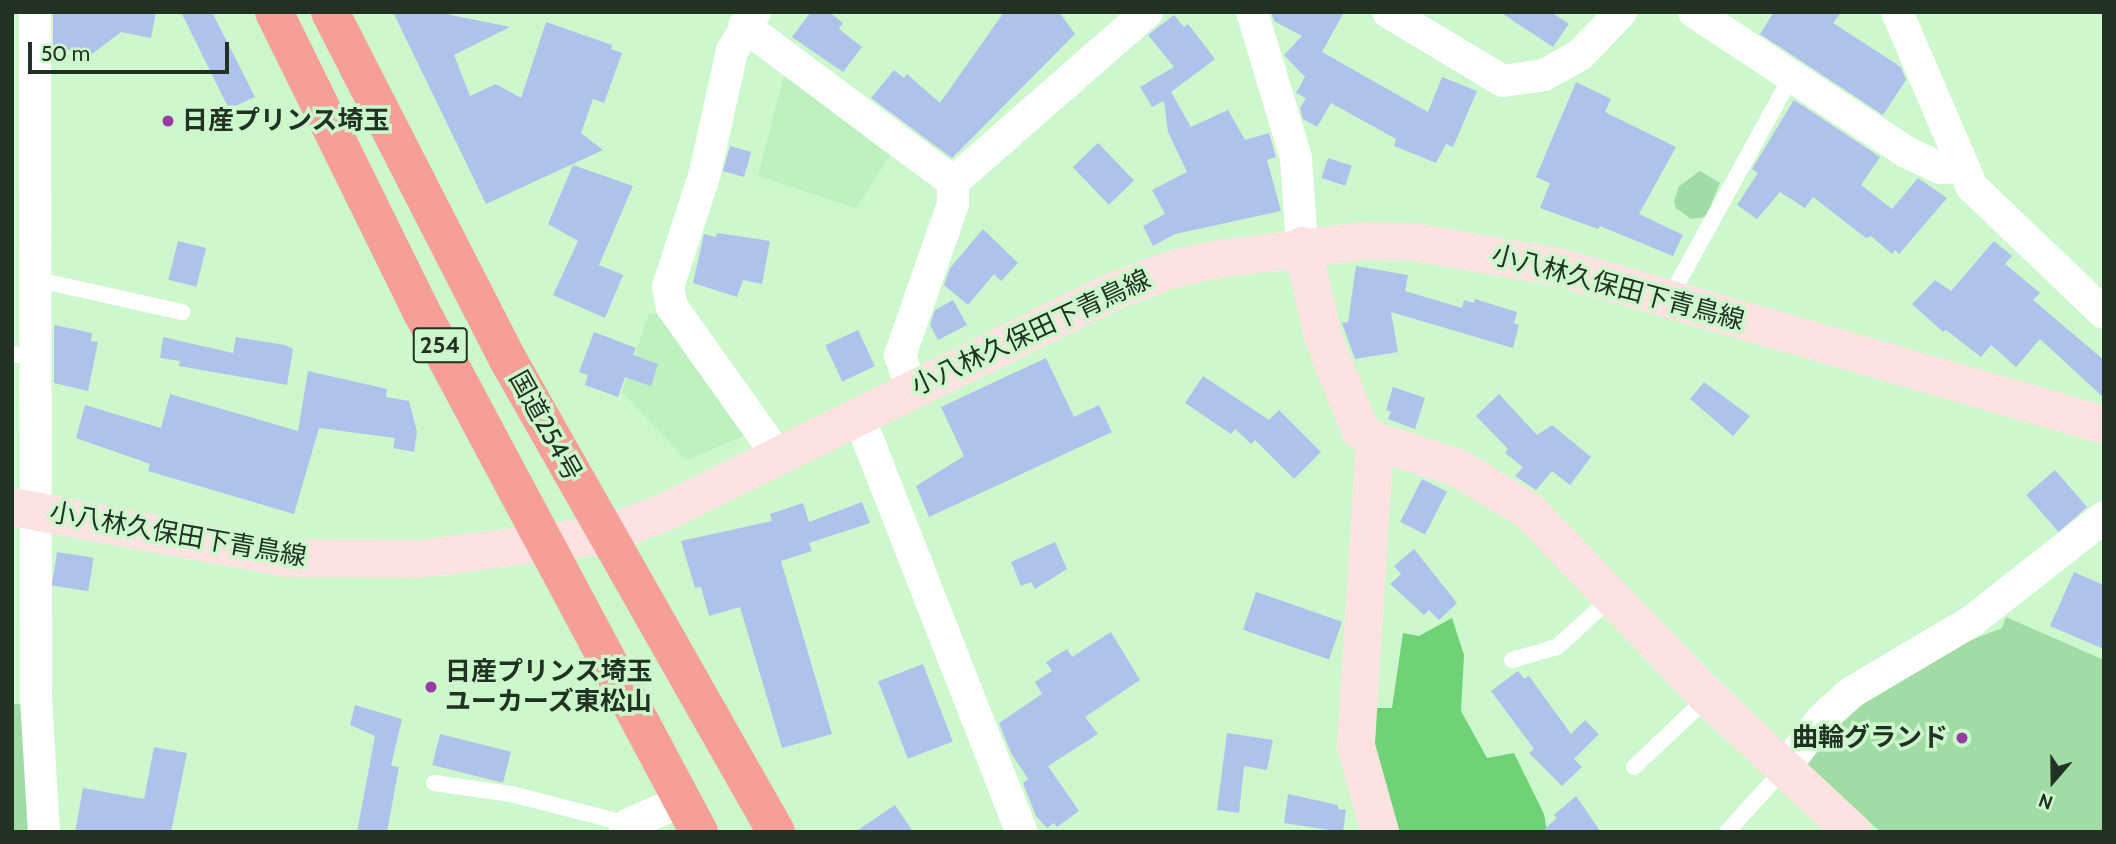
<!DOCTYPE html>
<meta charset="utf-8">
<style>
body{margin:0}
#map{position:relative;width:2116px;height:844px;overflow:hidden;background:#cdf8ce;font-family:Cabin,"Noto Sans JP",sans-serif}
div>[style]{position:absolute}
.built>*{inset:0;background:#bff0c0}
.green>*{inset:0;background:#a2dca5}
.forest>*{inset:0;background:#6fd277}
.building>*{inset:0;background:#afc2ec;transform-origin:0 0}
.lane>*{height:16px;margin:-8px;padding:0 8px;transform-origin:8px;border-radius:8px;background:#fff}
.street>*{height:32px;margin:-16px;padding:0 16px;transform-origin:16px;border-radius:16px;background:#fff}
.secondary>*{height:38px;margin:-19px;padding:0 19px;transform-origin:19px;border-radius:19px;background:#fce2e0}
.highway>*{height:38px;margin:-19px;padding:0 19px;transform-origin:19px;border-radius:19px;background:#f69f97}
.dots>*{width:19px;height:19px;translate:-50% -50%;box-sizing:border-box;border:4px solid #cdf8ce;border-radius:50%}
span{translate:-50% -50%;white-space:nowrap;text-align:center;line-height:1.15;-webkit-text-stroke:7px #cdf8ce;paint-order:stroke}
.shield-label span{padding:2px 5px;background:#cdf8ce;border:2px solid;border-radius:5px;-webkit-text-stroke-width:0}
.shield-label{font-size:24px;color:#213222;font-weight:700}
.poi-label{font-size:26px;color:#213222;font-weight:700}
.left{translate:0 -50%;text-align:left}
.right{translate:-100% -50%;text-align:right}
.street-label{font-size:26px;color:#213222}
.frame{position:absolute;inset:0;border:14px solid #213222;pointer-events:none}
.north{position:absolute;left:2018px;top:746px;width:70px;height:70px;-webkit-text-stroke:5px #cdf8ce;paint-order:stroke;rotate:200deg;font-size:19px;font-weight:700;line-height:28px;text-align:center;color:#213222}
.north::after{content:'';display:block;margin:auto;width:24px;height:32px;background:#213222;clip-path:polygon(50% 0,100% 100%,50% 72%,0 100%)}
.scale{position:absolute;left:28px;top:42px;width:201px;height:32px;box-sizing:border-box;border:4px solid #213222;border-top:0;padding-left:9px;font-size:21px;line-height:24px;white-space:nowrap;color:#213222;-webkit-text-stroke:5px #cdf8ce;paint-order:stroke}
</style>
<div id="map">
<div class="built">
<div style="clip-path:polygon(784px 75px,890px 156px,856px 208px,758px 176px)"></div>
<div style="clip-path:polygon(660px 313px,749px 434px,686px 460px,622px 392px,649px 314px)"></div>
</div>
<div class="green">
<div style="clip-path:polygon(1700px 171px,1720px 183px,1706px 217px,1691px 219px,1676px 208px,1674px 201px,1679px 186px)"></div>
<div style="clip-path:polygon(2006px 617px,2104px 660px,2104px 832px,1881px 832px,1800px 761px,1841px 716px,1954px 647px,2002px 628px)"></div>
<div style="clip-path:polygon(12px 704px,21px 704px,32px 832px,12px 832px)"></div>
</div>
<div class="forest">
<div style="clip-path:polygon(1452px 618px,1464px 655px,1461px 711px,1487px 758px,1514px 753px,1544px 814px,1547px 832px,1394px 832px,1370px 725px,1375px 708px,1392px 708px,1403px 633px,1419px 636px)"></div>
</div>
<div class="building">
<div style="clip-path:polygon(53px 12px,156px 12px,151px 38px,121px 32px,92px 54px,53px 47px)"></div>
<div style="clip-path:polygon(181px 12px,212px 12px,255px 97px,229px 109px)"></div>
<div style="clip-path:polygon(393px 12px,436px 12px,510px 27px,454px 55px,470px 96px,496px 84px,521px 98px,546px 22px,612px 45px,611px 49px,622px 53px,604px 103px,593px 99px,581px 133px,603px 150px,486px 204px)"></div>
<div style="clip-path:polygon(811px 12px,829px 12px,843px 23px,839px 29px,862px 47px,843px 72px,792px 37px)"></div>
<div style="clip-path:polygon(1004px 12px,1059px 12px,1075px 34px,952px 158px,871px 98px,894px 70px,904px 78px,907px 74px,940px 103px)"></div>
<div style="clip-path:polygon(1271px 12px,1344px 12px,1322px 52px,1428px 112px,1442px 77px,1477px 91px,1453px 147px,1446px 144px,1436px 163px,1394px 146px,1396px 139px,1331px 103px,1317px 127px,1303px 119px,1300px 108px,1306px 98px,1296px 93px,1305px 77px,1284px 55px,1302px 36px,1274px 21px)"></div>
<div style="clip-path:polygon(1500px 12px,1551px 12px,1569px 24px,1553px 47px)"></div>
<div style="clip-path:polygon(1774px 12px,1841px 12px,1833px 23px,1901px 67px,1906px 80px,1883px 115px,1760px 34px)"></div>
<div style="clip-path:polygon(1174px 15px,1184px 27px,1188px 24px,1215px 59px,1171px 92px,1191px 127px,1228px 110px,1245px 140px,1269px 133px,1276px 157px,1267px 160px,1281px 211px,1175px 234px,1153px 246px,1143px 226px,1165px 214px,1152px 190px,1187px 172px,1168px 132px,1164px 101px,1152px 107px,1140px 87px,1174px 67px,1148px 35px)"></div>
<div style="clip-path:polygon(1576px 82px,1611px 99px,1605px 112px,1676px 147px,1639px 214px,1683px 235px,1673px 256px,1600px 226px,1598px 229px,1540px 208px,1550px 183px,1536px 177px)"></div>
<div style="clip-path:polygon(1794px 100px,1880px 157px,1861px 185px,1892px 209px,1918px 178px,1947px 198px,1899px 254px,1895px 250px,1892px 254px,1871px 236px,1866px 238px,1813px 197px,1805px 208px,1780px 192px,1757px 219px,1737px 205px,1758px 173px,1752px 169px)"></div>
<div style="left:1098px;top:143px;width:52px;height:35px;rotate:46deg"></div>
<div style="left:730px;top:146px;width:22px;height:26px;rotate:16deg"></div>
<div style="left:1328px;top:158px;width:25px;height:21px;rotate:18deg"></div>
<div style="clip-path:polygon(573px 165px,633px 186px,599px 265px,623px 275px,605px 318px,553px 295px,578px 241px,548px 224px)"></div>
<div style="clip-path:polygon(983px 229px,1018px 263px,1001px 281px,994px 274px,968px 305px,944px 285px,950px 268px)"></div>
<div style="clip-path:polygon(717px 233px,770px 241px,762px 284px,743px 280px,737px 297px,693px 283px,704px 234px,716px 237px)"></div>
<div style="left:178px;top:241px;width:29px;height:40px;rotate:14deg"></div>
<div style="clip-path:polygon(1994px 241px,2012px 256px,2005px 264px,2040px 293px,2033px 300px,2104px 360px,2104px 398px,2040px 339px,2016px 367px,1991px 345px,1981px 357px,1946px 330px,1943px 332px,1912px 304px,1935px 280px,1951px 291px)"></div>
<div style="clip-path:polygon(1356px 266px,1408px 275px,1405px 291px,1462px 308px,1464px 300px,1474px 303px,1475px 299px,1517px 312px,1514px 323px,1519px 325px,1513px 348px,1391px 312px,1398px 352px,1355px 359px,1342px 323px,1348px 322px)"></div>
<div style="clip-path:polygon(953px 300px,967px 325px,938px 340px,930px 325px,935px 310px)"></div>
<div style="clip-path:polygon(54px 325px,92px 333px,91px 341px,98px 342px,88px 391px,54px 383px)"></div>
<div style="left:858px;top:330px;width:40px;height:36px;rotate:65deg"></div>
<div style="clip-path:polygon(594px 332px,636px 348px,633px 355px,658px 364px,651px 386px,625px 377px,618px 397px,585px 385px,588px 375px,579px 372px)"></div>
<div style="clip-path:polygon(163px 337px,233px 353px,236px 337px,285px 345px,293px 349px,287px 385px,179px 366px,180px 361px,160px 358px)"></div>
<div style="clip-path:polygon(1046px 358px,1074px 417px,1099px 405px,1112px 432px,929px 517px,916px 486px,964px 456px,941px 407px)"></div>
<div style="clip-path:polygon(308px 371px,387px 389px,386px 397px,409px 401px,417px 432px,414px 452px,393px 448px,395px 438px,319px 428px,294px 514px,148px 471px,150px 464px,76px 438px,85px 405px,161px 428px,170px 394px,298px 431px)"></div>
<div style="clip-path:polygon(1203px 376px,1269px 420px,1279px 410px,1321px 452px,1294px 479px,1255px 440px,1251px 444px,1235px 429px,1231px 434px,1185px 403px)"></div>
<div style="clip-path:polygon(1704px 382px,1750px 416px,1733px 436px,1690px 399px)"></div>
<div style="clip-path:polygon(1393px 387px,1425px 398px,1415px 429px,1388px 419px,1391px 412px,1386px 410px)"></div>
<div style="clip-path:polygon(1499px 394px,1537px 435px,1552px 425px,1591px 457px,1570px 485px,1552px 471px,1536px 490px,1515px 476px,1523px 467px,1505px 453px,1508px 449px,1476px 416px)"></div>
<div style="left:2055px;top:470px;width:49px;height:38px;rotate:49deg"></div>
<div style="left:1422px;top:479px;width:28px;height:48px;rotate:27deg"></div>
<div style="clip-path:polygon(862px 502px,870px 523px,809px 543px,812px 551px,781px 561px,832px 734px,782px 748px,740px 607px,709px 616px,701px 587px,695px 588px,681px 541px,772px 521px,770px 514px,803px 503px,809px 522px)"></div>
<div style="clip-path:polygon(1055px 542px,1067px 569px,1035px 589px,1031px 582px,1021px 586px,1011px 562px)"></div>
<div style="clip-path:polygon(1414px 549px,1457px 603px,1439px 620px,1429px 610px,1424px 615px,1390px 584px,1401px 574px,1394px 566px)"></div>
<div style="left:57px;top:552px;width:37px;height:34px;rotate:9deg"></div>
<div style="clip-path:polygon(2074px 572px,2104px 585px,2104px 649px,2050px 626px)"></div>
<div style="left:1256px;top:592px;width:91px;height:40px;rotate:19deg"></div>
<div style="clip-path:polygon(1111px 632px,1140px 680px,1085px 717px,1098px 734px,1048px 766px,1079px 811px,1057px 827px,1054px 823px,1047px 828px,1036px 816px,1023px 783px,1028px 779px,1011px 753px,999px 723px,1042px 694px,1035px 682px,1052px 671px,1046px 662px,1067px 649px,1072px 657px)"></div>
<div style="left:923px;top:664px;width:83px;height:48px;rotate:69deg"></div>
<div style="clip-path:polygon(1518px 671px,1524px 679px,1529px 676px,1571px 734px,1585px 720px,1599px 734px,1574px 759px,1582px 767px,1562px 786px,1529px 753px,1534px 749px,1491px 691px)"></div>
<div style="clip-path:polygon(355px 705px,402px 719px,391px 766px,399px 767px,387px 832px,357px 832px,375px 736px,350px 725px)"></div>
<div style="clip-path:polygon(1227px 733px,1273px 740px,1267px 770px,1244px 766px,1239px 813px,1217px 810px)"></div>
<div style="left:440px;top:734px;width:73px;height:32px;rotate:14deg"></div>
<div style="clip-path:polygon(154px 747px,187px 753px,171px 832px,75px 832px,83px 788px,144px 799px)"></div>
<div style="clip-path:polygon(1288px 794px,1338px 805px,1338px 809px,1346px 810px,1343px 832px,1284px 823px)"></div>
<div style="clip-path:polygon(1576px 796px,1601px 832px,1541px 832px,1557px 818px,1554px 815px)"></div>
<div style="clip-path:polygon(895px 805px,913px 832px,855px 832px)"></div>
</div>
<div class="lane">
<div style="left:34px;top:279px;width:152px;rotate:12.6deg"></div>
<div style="left:1669px;top:299px;width:256px;rotate:-61.2deg"></div>
<div style="left:12px;top:354px;width:23px;rotate:7deg"></div>
<div style="left:1512px;top:660px;width:47px;rotate:-16.1deg"></div>
<div style="left:1557px;top:647px;width:74px;rotate:-42.3deg"></div>
<div style="left:1634px;top:767px;width:102px;rotate:-43.4deg"></div>
<div style="left:434px;top:783px;width:78px;rotate:8.1deg"></div>
<div style="left:511px;top:794px;width:122px;rotate:14.3deg"></div>
<div style="left:1727px;top:832px;width:85px;rotate:-47.9deg"></div>
</div>
<div class="street">
<div style="left:35px;top:12px;width:686px;rotate:89.92deg"></div>
<div style="left:36px;top:698px;width:134px;rotate:86.6deg"></div>
<div style="left:755px;top:12px;width:45px;rotate:120.5deg"></div>
<div style="left:732px;top:51px;width:125px;rotate:102.5deg"></div>
<div style="left:705px;top:173px;width:120px;rotate:108deg"></div>
<div style="left:668px;top:287px;width:20px;rotate:79deg"></div>
<div style="left:672px;top:307px;width:181px;rotate:54.6deg"></div>
<div style="left:1252px;top:12px;width:152px;rotate:73.2deg"></div>
<div style="left:1296px;top:158px;width:88px;rotate:86.1deg"></div>
<div style="left:1388px;top:12px;width:134px;rotate:31deg"></div>
<div style="left:1503px;top:81px;width:41px;rotate:-8.3deg"></div>
<div style="left:1544px;top:75px;width:41px;rotate:-29.1deg"></div>
<div style="left:1580px;top:55px;width:59px;rotate:-46.4deg"></div>
<div style="left:1694px;top:12px;width:254px;rotate:33.4deg"></div>
<div style="left:1906px;top:152px;width:38px;rotate:25deg"></div>
<div style="left:1941px;top:168px;width:19px;rotate:-3deg"></div>
<div style="left:1897px;top:12px;width:190px;rotate:66.8deg"></div>
<div style="left:1972px;top:187px;width:182px;rotate:43.7deg"></div>
<div style="left:744px;top:26px;width:261px;rotate:36.7deg"></div>
<div style="left:953px;top:182px;width:22px;rotate:90deg"></div>
<div style="left:953px;top:204px;width:160px;rotate:109.3deg"></div>
<div style="left:900px;top:355px;width:35px;rotate:72deg"></div>
<div style="left:953px;top:182px;width:258px;rotate:-41.2deg"></div>
<div style="left:859px;top:417px;width:446px;rotate:68.6deg"></div>
<div style="left:1784px;top:769px;width:63px;rotate:-52.8deg"></div>
<div style="left:1822px;top:719px;width:40px;rotate:-42deg"></div>
<div style="left:1852px;top:692px;width:139px;rotate:-30.6deg"></div>
<div style="left:1972px;top:621px;width:168px;rotate:-38.2deg"></div>
<div style="left:625px;top:832px;width:9px;rotate:-63deg"></div>
<div style="left:629px;top:824px;width:58px;rotate:-23.5deg"></div>
</div>
<div class="secondary">
<div style="left:1302px;top:246px;width:97px;rotate:76.8deg"></div>
<div style="left:1324px;top:340px;width:97px;rotate:68.2deg"></div>
<div style="left:1360px;top:430px;width:19px;rotate:36deg"></div>
<div style="left:1375px;top:441px;width:87px;rotate:18deg"></div>
<div style="left:1458px;top:468px;width:83px;rotate:31.2deg"></div>
<div style="left:1529px;top:511px;width:258px;rotate:46.1deg"></div>
<div style="left:1708px;top:697px;width:198px;rotate:43deg"></div>
<div style="left:1375px;top:441px;width:306px;rotate:93.6deg"></div>
<div style="left:1356px;top:746px;width:89px;rotate:74.4deg"></div>
<div style="left:12px;top:507px;width:281px;rotate:10.5deg"></div>
<div style="left:288px;top:558px;width:132px;rotate:0.4deg"></div>
<div style="left:420px;top:559px;width:188px;rotate:-7.4deg"></div>
<div style="left:606px;top:535px;width:61px;rotate:-21.1deg"></div>
<div style="left:663px;top:513px;width:503px;rotate:-26.21deg"></div>
<div style="left:1114px;top:291px;width:63px;rotate:-20.4deg"></div>
<div style="left:1173px;top:269px;width:47px;rotate:-12.3deg"></div>
<div style="left:1219px;top:259px;width:146px;rotate:-7.1deg"></div>
<div style="left:1364px;top:241px;width:50px;rotate:1.1deg"></div>
<div style="left:1414px;top:242px;width:150px;rotate:10deg"></div>
<div style="left:1562px;top:268px;width:564px;rotate:16.15deg"></div>
</div>
<div class="highway">
<div style="left:274px;top:12px;width:331px;rotate:63.8deg"></div>
<div style="left:420px;top:309px;width:593px;rotate:61.92deg"></div>
<div style="left:330px;top:12px;width:389px;rotate:62.9deg"></div>
<div style="left:507px;top:358px;width:545px;rotate:60.42deg"></div>
</div>
<div class="dots">
<div style="left:168px;top:121px;background:#9b3aa1"></div>
<div style="left:431px;top:687px;background:#9b3aa1"></div>
<div style="left:1962px;top:738px;background:#9b3aa1"></div>
</div>
<div class="shield-label">
<span style="left:440px;top:345px">254</span>
</div>
<div class="poi-label">
<span class="left" style="left:182px;top:121px">日産プリンス埼玉</span>
<span class="left" style="left:445px;top:687px">日産プリンス埼玉<br>ユーカーズ東松山</span>
<span class="right" style="left:1948px;top:738px">曲輪グランド</span>
</div>
<div class="street-label">
<span style="left:1618px;top:288px;rotate:15deg">小八林久保田下青鳥線</span>
<span style="left:1031px;top:333px;rotate:-25deg">小八林久保田下青鳥線</span>
<span style="left:545px;top:426px;rotate:61deg">国道254号</span>
<span style="left:178px;top:535px;rotate:10deg">小八林久保田下青鳥線</span>
</div>
<div class="frame"></div>
<div class="north">N</div>
<div class="scale">50 m</div>
</div>
